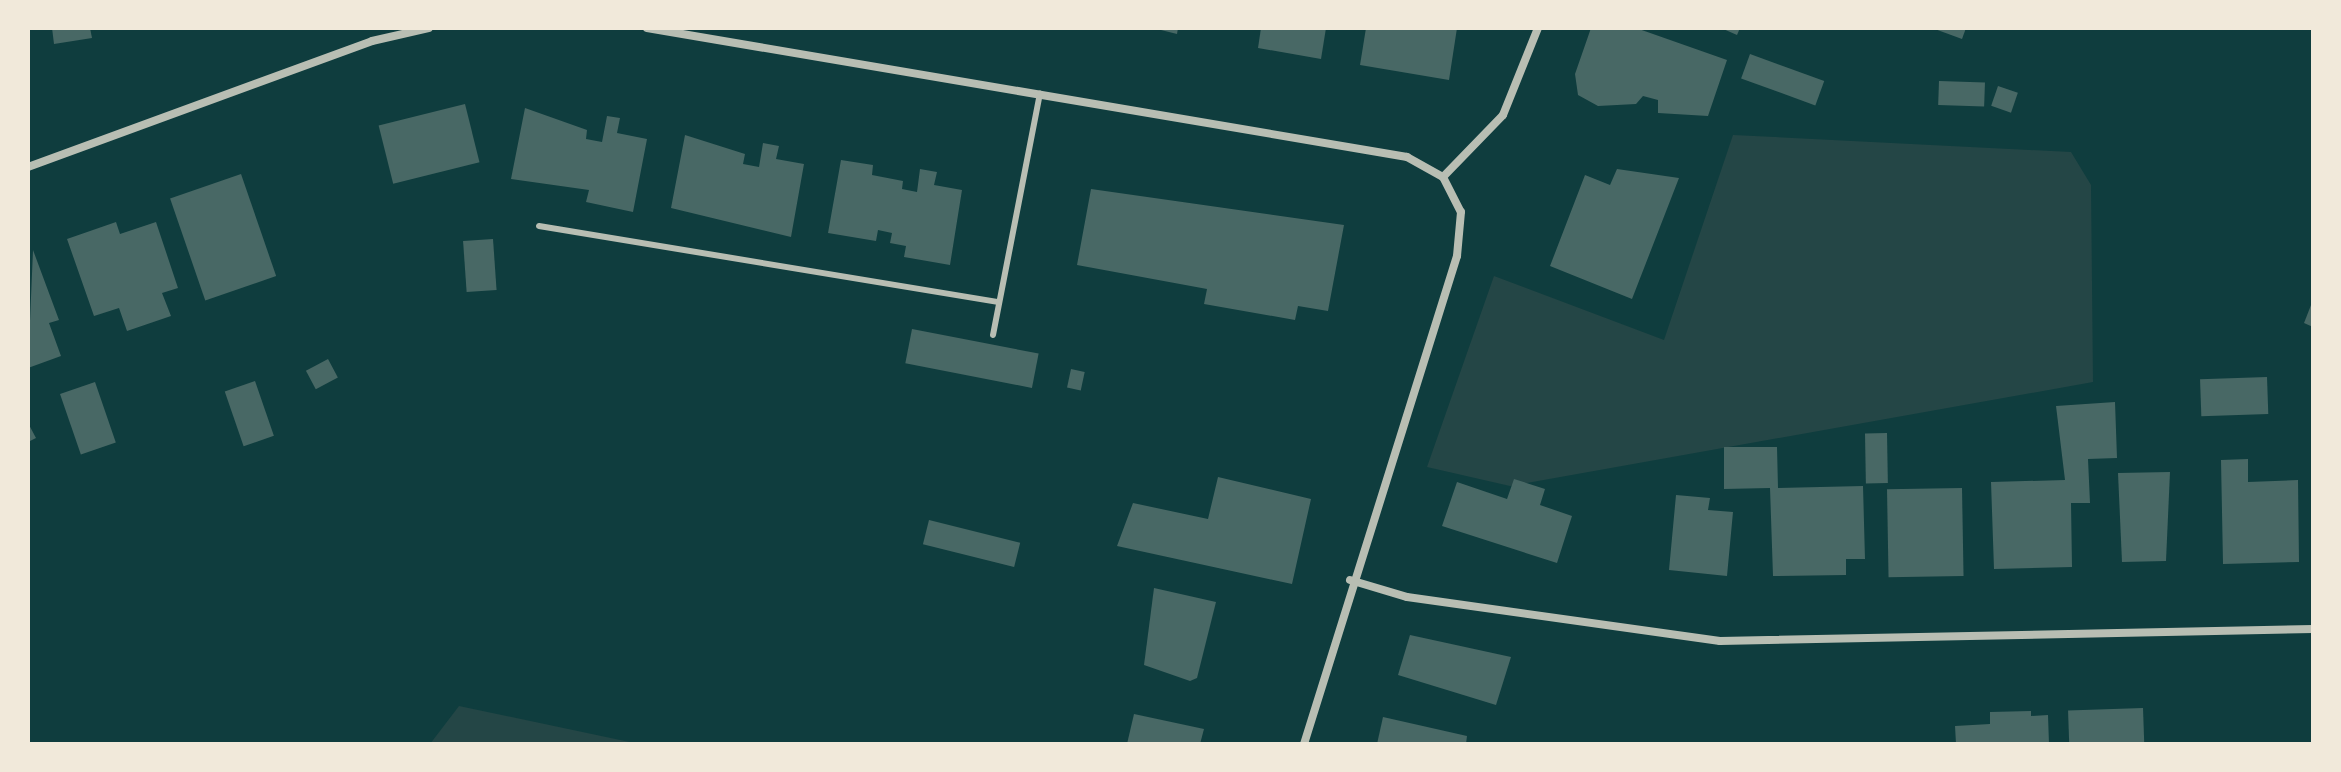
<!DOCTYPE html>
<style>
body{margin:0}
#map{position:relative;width:2341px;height:772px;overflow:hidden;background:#0f3d3e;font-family:"PT Sans Narrow",sans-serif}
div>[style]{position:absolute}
.green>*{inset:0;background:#244646}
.building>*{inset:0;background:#486865;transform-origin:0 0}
.service>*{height:6px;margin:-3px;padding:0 3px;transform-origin:3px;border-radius:3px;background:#b8beb3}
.minor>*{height:8px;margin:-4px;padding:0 4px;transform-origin:4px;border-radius:4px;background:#b8beb3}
span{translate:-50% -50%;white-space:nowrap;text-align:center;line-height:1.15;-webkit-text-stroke:6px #f1e9da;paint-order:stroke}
.frame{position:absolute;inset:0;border:30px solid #f1e9da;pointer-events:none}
</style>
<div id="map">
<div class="green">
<div style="clip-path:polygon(1733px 135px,2071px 152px,2091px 185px,2093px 382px,1510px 486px,1427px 467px,1494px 276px,1664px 340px)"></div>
<div style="clip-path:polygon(459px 706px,639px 744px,430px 744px)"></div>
</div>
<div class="building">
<div style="clip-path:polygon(52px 28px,90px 28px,92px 38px,54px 44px)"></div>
<div style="clip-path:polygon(1153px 28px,1178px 28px,1177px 34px)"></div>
<div style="clip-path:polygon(1261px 28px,1326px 28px,1321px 59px,1258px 48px)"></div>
<div style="clip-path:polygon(1366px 28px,1457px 28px,1449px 80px,1360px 65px)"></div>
<div style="clip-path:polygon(1591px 28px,1636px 28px,1727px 60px,1708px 116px,1658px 113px,1658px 100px,1643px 96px,1636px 104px,1598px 106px,1578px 95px,1575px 74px)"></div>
<div style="clip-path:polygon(1721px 28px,1740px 28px,1737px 35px)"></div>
<div style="clip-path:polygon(1932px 28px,1966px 28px,1962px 39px)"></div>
<div style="left:1750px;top:54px;width:79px;height:26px;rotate:20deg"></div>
<div style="left:1939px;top:81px;width:46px;height:24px;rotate:2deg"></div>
<div style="left:1998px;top:86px;width:21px;height:21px;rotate:19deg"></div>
<div style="left:465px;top:104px;width:60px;height:89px;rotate:76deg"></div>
<div style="clip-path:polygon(525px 108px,587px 130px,586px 139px,602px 142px,607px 116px,620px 118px,617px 133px,647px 139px,633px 212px,586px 202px,589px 190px,511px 179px)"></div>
<div style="clip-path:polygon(685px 135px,745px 154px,743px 164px,759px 167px,763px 143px,779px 146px,776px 159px,804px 164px,791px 237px,671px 208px)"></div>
<div style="clip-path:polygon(841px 160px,873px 165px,872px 175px,903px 181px,902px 189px,917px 192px,920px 169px,937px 172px,934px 185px,962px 190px,950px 265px,904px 257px,906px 246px,890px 243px,892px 233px,878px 230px,876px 241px,828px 233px)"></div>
<div style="clip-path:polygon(1617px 169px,1679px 178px,1632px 299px,1550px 266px,1585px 175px,1610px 185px)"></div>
<div style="left:241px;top:174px;width:108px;height:75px;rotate:71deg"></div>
<div style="clip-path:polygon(1091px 189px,1344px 225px,1328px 311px,1298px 306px,1295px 320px,1204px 304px,1207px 289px,1077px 265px)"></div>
<div style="clip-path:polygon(116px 222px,120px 234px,156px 222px,178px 288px,162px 293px,171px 316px,127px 331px,119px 308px,94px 316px,67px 239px)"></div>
<div style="left:493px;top:239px;width:51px;height:30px;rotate:86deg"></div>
<div style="clip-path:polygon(33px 250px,59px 320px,49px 323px,61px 356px,28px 368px)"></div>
<div style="clip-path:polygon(2313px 300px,2313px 327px,2304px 323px)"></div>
<div style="left:912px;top:329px;width:129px;height:35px;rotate:11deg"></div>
<div style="left:328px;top:359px;width:21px;height:25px;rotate:62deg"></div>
<div style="left:1071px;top:369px;width:14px;height:19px;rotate:12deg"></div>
<div style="left:2267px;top:377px;width:37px;height:67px;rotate:88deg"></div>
<div style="left:255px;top:381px;width:58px;height:32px;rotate:71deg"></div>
<div style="left:95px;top:382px;width:64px;height:37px;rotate:71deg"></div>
<div style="clip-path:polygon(2115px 402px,2117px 458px,2088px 459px,2090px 503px,2071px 503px,2072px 567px,1994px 569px,1991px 482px,2065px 480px,2056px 406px)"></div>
<div style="clip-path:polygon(28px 423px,36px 438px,28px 442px)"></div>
<div style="left:1887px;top:433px;width:50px;height:22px;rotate:89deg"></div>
<div style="clip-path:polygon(1724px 447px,1777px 447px,1778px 488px,1863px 486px,1865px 559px,1846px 559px,1846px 575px,1773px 576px,1770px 488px,1724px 489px)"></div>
<div style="clip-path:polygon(2248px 459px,2248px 482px,2298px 480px,2299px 562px,2223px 564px,2221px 460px)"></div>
<div style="clip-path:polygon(2170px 472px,2166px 561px,2122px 562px,2118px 473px)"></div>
<div style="clip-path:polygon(1218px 477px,1311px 499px,1292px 584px,1117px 546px,1133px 503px,1208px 519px)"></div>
<div style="clip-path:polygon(1514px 479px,1545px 489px,1540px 505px,1572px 516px,1557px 563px,1442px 526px,1457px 482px,1507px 499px)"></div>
<div style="left:1962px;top:488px;width:88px;height:75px;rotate:89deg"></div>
<div style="clip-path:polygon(1676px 495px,1710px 498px,1708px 510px,1733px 512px,1727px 576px,1669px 570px)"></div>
<div style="left:929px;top:520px;width:94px;height:25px;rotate:14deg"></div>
<div style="clip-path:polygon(1154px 588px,1216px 602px,1197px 678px,1190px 681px,1144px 665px)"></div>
<div style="clip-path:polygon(1410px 635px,1511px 657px,1496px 705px,1398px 675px)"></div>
<div style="left:2143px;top:708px;width:36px;height:75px;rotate:88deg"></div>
<div style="clip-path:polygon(2031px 711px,2031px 716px,2048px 715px,2049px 744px,1956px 744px,1955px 726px,1990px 724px,1990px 712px)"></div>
<div style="clip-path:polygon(1134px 714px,1204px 729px,1200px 744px,1127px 744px)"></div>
<div style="clip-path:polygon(1383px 717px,1467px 736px,1466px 744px,1377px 744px)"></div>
</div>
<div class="service">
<div style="left:539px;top:226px;width:466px;rotate:9.4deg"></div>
<div style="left:993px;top:335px;width:246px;rotate:-79deg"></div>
</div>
<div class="minor">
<div style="left:647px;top:28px;width:771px;rotate:9.63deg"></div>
<div style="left:1407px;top:157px;width:41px;rotate:29.1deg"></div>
<div style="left:1443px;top:177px;width:39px;rotate:63deg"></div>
<div style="left:1461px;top:212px;width:44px;rotate:95.2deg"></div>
<div style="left:1457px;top:256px;width:511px;rotate:107.41deg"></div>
<div style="left:28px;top:167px;width:366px;rotate:-20.1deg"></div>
<div style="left:372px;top:41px;width:58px;rotate:-12.8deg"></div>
<div style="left:1443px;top:177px;width:86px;rotate:-45.9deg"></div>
<div style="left:1503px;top:115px;width:94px;rotate:-68.1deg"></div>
<div style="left:1350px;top:580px;width:59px;rotate:16.6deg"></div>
<div style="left:1407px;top:597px;width:316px;rotate:8deg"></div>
<div style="left:1720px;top:641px;width:593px;rotate:-1.16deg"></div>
</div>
<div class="frame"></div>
</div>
